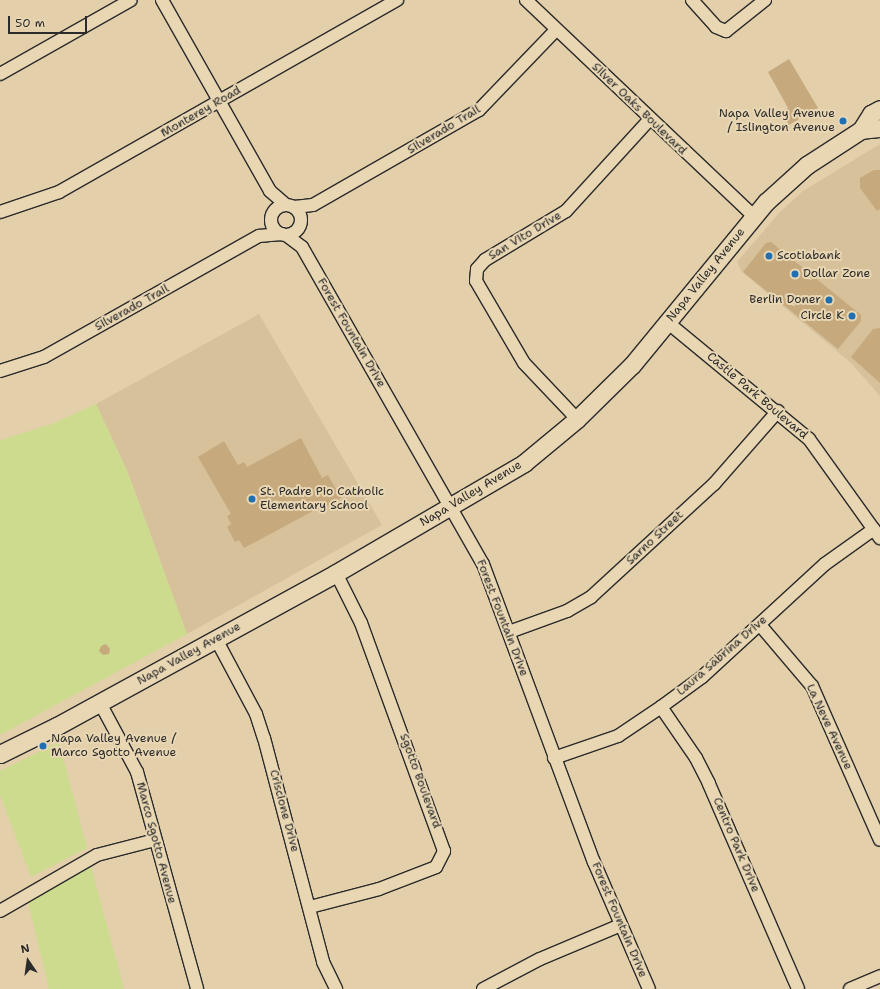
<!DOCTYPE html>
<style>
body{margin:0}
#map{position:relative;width:880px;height:989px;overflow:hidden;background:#e3cfaa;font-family:"Shantell Sans",sans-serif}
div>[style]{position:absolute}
.built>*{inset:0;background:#d6c19b}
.green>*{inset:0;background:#cddb8f}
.building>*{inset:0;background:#c6aa7e}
.roads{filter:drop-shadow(1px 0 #2b2b2b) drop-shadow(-1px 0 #2b2b2b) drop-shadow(0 1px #2b2b2b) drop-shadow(0 -1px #2b2b2b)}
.street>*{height:12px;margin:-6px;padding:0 6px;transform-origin:6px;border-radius:6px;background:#e9d7b4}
.street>.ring{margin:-6px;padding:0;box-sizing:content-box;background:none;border:12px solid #e9d7b4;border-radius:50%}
.secondary>*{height:17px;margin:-8.5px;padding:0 8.5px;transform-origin:8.5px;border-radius:8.5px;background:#e9d7b4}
.dots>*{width:11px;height:11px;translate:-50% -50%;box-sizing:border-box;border:2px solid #e9d7b4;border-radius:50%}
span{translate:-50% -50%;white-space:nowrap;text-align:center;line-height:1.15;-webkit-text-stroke:4px #e9d7b4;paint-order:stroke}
.street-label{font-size:12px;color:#2b2b2b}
.poi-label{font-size:12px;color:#2b2b2b}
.right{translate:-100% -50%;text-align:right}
.left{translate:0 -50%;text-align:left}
.north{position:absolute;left:8px;top:941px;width:40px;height:40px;-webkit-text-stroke:3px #e9d7b4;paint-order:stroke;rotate:347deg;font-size:11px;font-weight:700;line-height:16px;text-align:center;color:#2b2b2b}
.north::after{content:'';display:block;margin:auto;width:14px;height:18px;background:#2b2b2b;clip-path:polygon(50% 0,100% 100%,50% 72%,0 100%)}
.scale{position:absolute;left:8px;top:16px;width:79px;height:18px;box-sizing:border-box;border:2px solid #2b2b2b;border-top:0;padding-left:5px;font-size:12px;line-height:14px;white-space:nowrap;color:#2b2b2b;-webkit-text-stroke:3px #e9d7b4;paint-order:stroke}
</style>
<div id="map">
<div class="built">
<div style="clip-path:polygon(880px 144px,880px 396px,850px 362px,742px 272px,737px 262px,779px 213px,803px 191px)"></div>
<div style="clip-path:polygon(259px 314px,382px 525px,187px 634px,128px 473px,96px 404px)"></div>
</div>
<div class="green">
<div style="clip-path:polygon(96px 404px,128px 473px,187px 634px,0 735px,0 440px,52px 424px)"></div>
<div style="clip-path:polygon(59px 742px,87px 848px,31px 877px,0 795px,0 771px)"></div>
<div style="clip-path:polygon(91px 866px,124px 989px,49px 989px,28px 902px)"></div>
</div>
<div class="building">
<div style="clip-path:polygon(789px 59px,818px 108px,789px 125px,781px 112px,788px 108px,768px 72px)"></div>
<div style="clip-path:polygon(874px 170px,880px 170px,880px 209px,877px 211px,860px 188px,860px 178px)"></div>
<div style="clip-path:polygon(771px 242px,861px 315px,861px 321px,838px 349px,743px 272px,766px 243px)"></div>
<div style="clip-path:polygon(880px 328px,880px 383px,851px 357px,873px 329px)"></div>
<div style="clip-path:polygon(301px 438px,322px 478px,328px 475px,341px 498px,318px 511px,314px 504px,310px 506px,313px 511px,244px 548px,239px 540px,235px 542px,227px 527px,231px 524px,227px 516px,231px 514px,198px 457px,224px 441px,238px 465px,244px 462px,247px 467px)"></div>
<div style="clip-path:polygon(106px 644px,110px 649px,109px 654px,103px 655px,99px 651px,101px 646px)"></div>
</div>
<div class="roads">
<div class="street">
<div style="left:162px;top:0;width:219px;rotate:60.5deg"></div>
<div style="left:270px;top:191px;width:21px;rotate:41deg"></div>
<div style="left:526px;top:0;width:314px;rotate:43.5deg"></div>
<div style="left:692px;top:0;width:36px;rotate:48deg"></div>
<div style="left:716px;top:27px;width:11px;rotate:22deg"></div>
<div style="left:726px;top:31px;width:50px;rotate:-38.5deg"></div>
<div style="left:0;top:74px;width:150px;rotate:-29.5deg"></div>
<div class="ring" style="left:271px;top:205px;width:18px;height:18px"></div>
<div style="left:294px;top:207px;width:19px;rotate:-6deg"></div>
<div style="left:313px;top:205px;width:191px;rotate:-29.8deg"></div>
<div style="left:479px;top:110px;width:111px;rotate:-46.1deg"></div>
<div style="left:0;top:212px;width:62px;rotate:-18.7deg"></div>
<div style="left:59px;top:192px;width:389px;rotate:-29.6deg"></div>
<div style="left:286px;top:235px;width:20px;rotate:37deg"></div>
<div style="left:302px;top:247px;width:365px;rotate:60.3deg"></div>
<div style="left:483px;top:564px;width:318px;rotate:69.6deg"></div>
<div style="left:594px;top:862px;width:138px;rotate:66.6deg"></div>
<div style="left:667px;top:322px;width:184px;rotate:39.5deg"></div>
<div style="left:809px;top:439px;width:122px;rotate:54.4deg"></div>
<div style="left:0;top:371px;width:46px;rotate:-17.7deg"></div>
<div style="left:44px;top:357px;width:247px;rotate:-29.4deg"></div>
<div style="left:259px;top:236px;width:23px;rotate:-5deg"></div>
<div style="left:577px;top:419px;width:77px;rotate:-133.4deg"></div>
<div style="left:524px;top:363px;width:95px;rotate:-120.3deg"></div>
<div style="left:476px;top:281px;width:12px;rotate:-85deg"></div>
<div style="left:477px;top:269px;width:12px;rotate:-48deg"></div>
<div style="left:485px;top:260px;width:95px;rotate:-31.2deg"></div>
<div style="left:566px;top:211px;width:123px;rotate:-47.6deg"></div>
<div style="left:760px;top:625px;width:80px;rotate:49.6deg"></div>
<div style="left:812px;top:686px;width:168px;rotate:66.2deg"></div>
<div style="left:509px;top:632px;width:62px;rotate:-19.9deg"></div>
<div style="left:567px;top:611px;width:28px;rotate:-30deg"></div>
<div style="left:591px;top:597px;width:167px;rotate:-42.6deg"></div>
<div style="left:714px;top:484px;width:97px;rotate:-48.8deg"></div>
<div style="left:216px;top:639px;width:85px;rotate:61.9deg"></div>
<div style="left:256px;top:714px;width:25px;rotate:72deg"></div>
<div style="left:264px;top:738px;width:232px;rotate:75.2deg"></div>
<div style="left:323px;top:962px;width:30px;rotate:64deg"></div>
<div style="left:100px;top:703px;width:78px;rotate:61.8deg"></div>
<div style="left:137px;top:772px;width:225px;rotate:74.5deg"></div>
<div style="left:661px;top:707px;width:62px;rotate:55.5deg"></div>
<div style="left:696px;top:758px;width:29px;rotate:63deg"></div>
<div style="left:709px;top:784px;width:223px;rotate:66.5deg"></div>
<div style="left:554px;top:758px;width:68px;rotate:-19deg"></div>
<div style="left:618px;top:736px;width:52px;rotate:-34deg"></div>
<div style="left:661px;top:707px;width:51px;rotate:-36.2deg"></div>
<div style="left:702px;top:677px;width:167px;rotate:-42.6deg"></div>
<div style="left:825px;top:564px;width:60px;rotate:-35.5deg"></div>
<div style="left:310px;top:907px;width:71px;rotate:-14.6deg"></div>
<div style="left:379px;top:889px;width:61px;rotate:-21.1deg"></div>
<div style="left:436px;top:867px;width:18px;rotate:-63deg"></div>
<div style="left:444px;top:851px;width:243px;rotate:-110deg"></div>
<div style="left:361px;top:623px;width:56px;rotate:-116.6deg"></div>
<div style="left:0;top:911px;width:112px;rotate:-30deg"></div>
<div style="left:97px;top:855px;width:60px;rotate:-14.5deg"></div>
<div style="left:483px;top:989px;width:64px;rotate:-27.8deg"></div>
<div style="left:540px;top:959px;width:88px;rotate:-22.8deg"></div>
<div style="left:850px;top:989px;width:33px;rotate:-23deg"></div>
</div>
<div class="secondary">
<div style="left:861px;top:130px;width:19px;rotate:-6deg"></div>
<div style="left:0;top:754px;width:64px;rotate:-26.2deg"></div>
<div style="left:57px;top:726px;width:318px;rotate:-28.7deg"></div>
<div style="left:336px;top:573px;width:218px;rotate:-30.3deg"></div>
<div style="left:524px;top:463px;width:69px;rotate:-39.7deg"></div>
<div style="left:577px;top:419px;width:77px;rotate:-44.5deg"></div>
<div style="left:632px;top:365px;width:211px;rotate:-50.6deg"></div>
<div style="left:766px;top:202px;width:55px;rotate:-42.1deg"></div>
<div style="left:807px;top:165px;width:64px;rotate:-32.9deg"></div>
<div style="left:861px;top:130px;width:19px;rotate:-58deg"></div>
<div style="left:871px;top:114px;width:10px;rotate:-29deg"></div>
</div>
</div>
<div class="dots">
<div style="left:843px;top:121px;background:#1f6fb2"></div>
<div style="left:769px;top:256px;background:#1f6fb2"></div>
<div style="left:795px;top:274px;background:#1f6fb2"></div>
<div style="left:829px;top:300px;background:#1f6fb2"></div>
<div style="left:852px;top:316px;background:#1f6fb2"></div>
<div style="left:252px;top:499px;background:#1f6fb2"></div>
<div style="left:43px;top:746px;background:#1f6fb2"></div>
</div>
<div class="street-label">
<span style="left:639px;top:109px;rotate:44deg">Silver Oaks Boulevard</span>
<span style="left:201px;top:112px;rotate:-30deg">Monterey Road</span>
<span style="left:444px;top:130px;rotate:-31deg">Silverado Trail</span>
<span style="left:525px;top:236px;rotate:-31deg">San Vito Drive</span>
<span style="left:706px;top:275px;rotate:-51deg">Napa Valley Avenue</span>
<span style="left:132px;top:308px;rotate:-29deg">Silverado Trail</span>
<span style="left:351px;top:333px;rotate:60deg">Forest Fountain Drive</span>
<span style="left:757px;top:396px;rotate:40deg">Castle Park Boulevard</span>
<span style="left:471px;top:494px;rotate:-31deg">Napa Valley Avenue</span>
<span style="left:655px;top:538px;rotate:-43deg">Sarno Street</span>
<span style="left:502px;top:618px;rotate:69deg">Forest Fountain Drive</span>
<span style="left:189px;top:654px;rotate:-29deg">Napa Valley Avenue</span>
<span style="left:722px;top:656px;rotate:-41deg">Laura Sabrina Drive</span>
<span style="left:829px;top:727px;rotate:65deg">La Neve Avenue</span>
<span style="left:420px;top:781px;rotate:70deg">Sgotto Boulevard</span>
<span style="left:284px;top:811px;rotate:75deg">Criscione Drive</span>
<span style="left:156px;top:843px;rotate:75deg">Marco Sgotto Avenue</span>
<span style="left:736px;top:845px;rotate:67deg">Centro Park Drive</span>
<span style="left:619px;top:920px;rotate:67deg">Forest Fountain Drive</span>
</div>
<div class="poi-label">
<span class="right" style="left:835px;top:121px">Napa Valley Avenue<br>/ Islington Avenue</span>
<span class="left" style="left:777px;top:256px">Scotiabank</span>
<span class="left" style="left:803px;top:274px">Dollar Zone</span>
<span class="right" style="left:821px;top:300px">Berlin Doner</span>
<span class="right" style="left:844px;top:316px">Circle K</span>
<span class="left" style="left:260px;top:499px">St. Padre Pio Catholic<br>Elementary School</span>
<span class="left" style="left:51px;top:746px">Napa Valley Avenue /<br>Marco Sgotto Avenue</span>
</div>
<div class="north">N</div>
<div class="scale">50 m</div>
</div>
